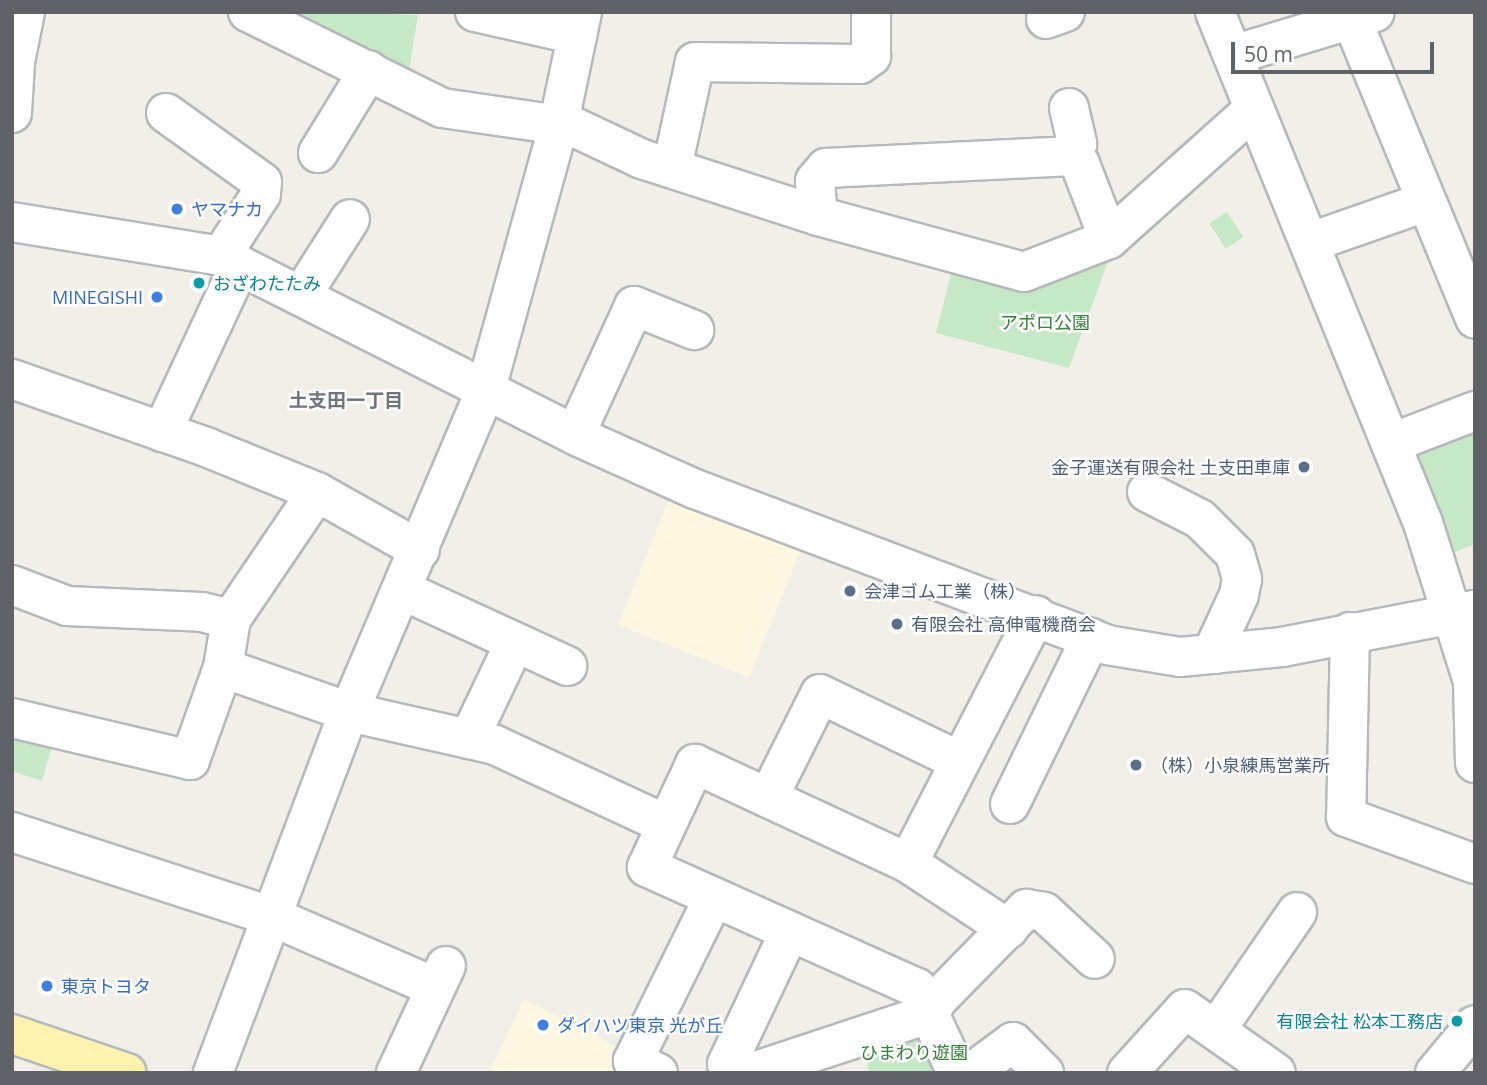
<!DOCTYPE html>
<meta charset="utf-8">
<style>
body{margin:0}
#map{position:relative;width:1487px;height:1085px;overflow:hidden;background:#f1efe8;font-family:"Open Sans","Noto Sans JP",sans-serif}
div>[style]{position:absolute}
.commercial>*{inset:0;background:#fef7e0;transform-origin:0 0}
.green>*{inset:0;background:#c5e8c5;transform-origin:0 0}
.roads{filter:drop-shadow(2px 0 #b5b8bc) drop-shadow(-2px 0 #b5b8bc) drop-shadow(0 2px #b5b8bc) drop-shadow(0 -2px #b5b8bc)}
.minor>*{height:38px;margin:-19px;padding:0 19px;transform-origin:19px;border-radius:19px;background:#fff}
.major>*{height:38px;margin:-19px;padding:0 19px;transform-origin:19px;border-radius:19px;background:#fff2af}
.dots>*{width:19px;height:19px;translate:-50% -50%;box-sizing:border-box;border:4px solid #fff;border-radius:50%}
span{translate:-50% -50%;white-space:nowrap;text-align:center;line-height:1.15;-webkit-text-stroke:5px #fff;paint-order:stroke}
.shop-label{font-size:18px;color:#366cbe}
.left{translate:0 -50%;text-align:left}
.right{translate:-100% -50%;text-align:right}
.culture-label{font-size:18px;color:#0d838f}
.park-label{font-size:18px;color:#348238}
.service-label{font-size:18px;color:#4e5e75}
.neighbourhood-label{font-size:19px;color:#70757a;font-weight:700}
.frame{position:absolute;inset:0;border:14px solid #5f6368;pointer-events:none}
.scale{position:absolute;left:1231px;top:42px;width:203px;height:32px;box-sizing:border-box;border:4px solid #5f6368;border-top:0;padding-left:9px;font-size:21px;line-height:24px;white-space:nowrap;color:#5f6368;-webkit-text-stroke:5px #fff;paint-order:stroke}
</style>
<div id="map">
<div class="commercial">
<div style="left:672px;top:492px;width:141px;height:143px;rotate:22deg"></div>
<div style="clip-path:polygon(524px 999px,626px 1052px,616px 1073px,489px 1073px)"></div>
</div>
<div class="green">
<div style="clip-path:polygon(279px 12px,418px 15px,408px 77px)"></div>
<div style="left:1227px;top:212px;width:30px;height:21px;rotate:57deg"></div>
<div style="clip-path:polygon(1109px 259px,1069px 368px,936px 333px,952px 270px,1020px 291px)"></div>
<div style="clip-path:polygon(1475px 422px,1475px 544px,1448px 555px,1410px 457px)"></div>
<div style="clip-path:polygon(12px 728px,54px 739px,42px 781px,12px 771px)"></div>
<div style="clip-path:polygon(920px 1028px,948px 1073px,870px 1073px,863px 1050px)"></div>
</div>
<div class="roads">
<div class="minor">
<div style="left:248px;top:12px;width:216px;rotate:26.3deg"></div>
<div style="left:442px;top:108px;width:133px;rotate:8.2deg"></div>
<div style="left:574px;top:127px;width:75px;rotate:25.2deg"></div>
<div style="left:642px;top:159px;width:185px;rotate:17.9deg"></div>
<div style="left:818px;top:216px;width:213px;rotate:15.2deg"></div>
<div style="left:1024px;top:272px;width:91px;rotate:-21.2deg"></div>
<div style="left:1109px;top:239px;width:195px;rotate:-41.9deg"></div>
<div style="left:475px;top:12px;width:105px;rotate:12.7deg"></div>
<div style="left:1215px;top:12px;width:552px;rotate:67.85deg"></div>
<div style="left:1423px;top:523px;width:167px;rotate:72.5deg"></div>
<div style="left:1473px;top:682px;width:81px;rotate:88.6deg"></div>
<div style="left:1046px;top:19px;width:20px;rotate:-20deg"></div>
<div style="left:1352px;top:20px;width:323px;rotate:67.6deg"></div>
<div style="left:1233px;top:55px;width:148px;rotate:-16.8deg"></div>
<div style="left:1069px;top:108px;width:37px;rotate:77deg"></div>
<div style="left:1077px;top:144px;width:13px;rotate:108deg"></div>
<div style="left:12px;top:113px;width:51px;rotate:-86.6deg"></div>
<div style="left:15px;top:62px;width:51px;rotate:-78.7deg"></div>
<div style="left:166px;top:113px;width:118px;rotate:35.7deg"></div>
<div style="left:262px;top:182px;width:12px;rotate:95deg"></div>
<div style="left:261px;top:194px;width:74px;rotate:122.8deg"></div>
<div style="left:318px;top:153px;width:97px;rotate:-58.4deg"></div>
<div style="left:672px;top:168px;width:108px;rotate:-77.8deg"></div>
<div style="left:695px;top:62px;width:165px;rotate:0.7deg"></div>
<div style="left:860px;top:64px;width:14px;rotate:-36deg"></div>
<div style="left:871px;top:56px;width:44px;rotate:-90deg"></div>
<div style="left:818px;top:216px;width:35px;rotate:-95deg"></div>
<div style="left:815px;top:181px;width:17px;rotate:-50deg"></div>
<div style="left:826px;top:168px;width:247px;rotate:-2.8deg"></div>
<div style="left:1073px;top:156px;width:11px;rotate:49deg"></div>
<div style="left:1080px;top:164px;width:80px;rotate:68.9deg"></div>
<div style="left:12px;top:222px;width:212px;rotate:9.2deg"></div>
<div style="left:221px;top:256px;width:403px;rotate:26.8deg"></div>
<div style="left:581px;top:438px;width:125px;rotate:24.1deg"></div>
<div style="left:695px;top:489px;width:441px;rotate:20.7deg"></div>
<div style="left:1107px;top:645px;width:74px;rotate:9.3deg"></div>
<div style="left:1180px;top:657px;width:102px;rotate:-5.6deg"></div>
<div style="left:1282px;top:647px;width:197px;rotate:-10.9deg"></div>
<div style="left:1311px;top:242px;width:121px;rotate:-19.3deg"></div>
<div style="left:301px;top:296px;width:91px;rotate:-57.5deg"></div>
<div style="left:12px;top:379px;width:206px;rotate:19.3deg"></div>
<div style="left:206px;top:447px;width:120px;rotate:22.1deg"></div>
<div style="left:317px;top:492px;width:118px;rotate:29.4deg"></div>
<div style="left:162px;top:432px;width:184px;rotate:-65deg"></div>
<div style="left:575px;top:435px;width:142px;rotate:-65.4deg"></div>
<div style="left:634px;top:306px;width:65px;rotate:21.8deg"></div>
<div style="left:1392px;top:443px;width:89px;rotate:-21.1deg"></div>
<div style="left:1147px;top:492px;width:59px;rotate:27deg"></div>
<div style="left:1200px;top:519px;width:49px;rotate:45deg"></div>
<div style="left:1235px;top:554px;width:26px;rotate:74deg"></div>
<div style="left:1242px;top:579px;width:16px;rotate:101deg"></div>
<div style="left:1239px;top:595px;width:57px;rotate:114.8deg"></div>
<div style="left:1215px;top:647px;width:7px;rotate:82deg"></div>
<div style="left:12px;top:585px;width:59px;rotate:20.9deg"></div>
<div style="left:67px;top:606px;width:135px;rotate:2.5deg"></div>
<div style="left:202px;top:612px;width:30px;rotate:14deg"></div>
<div style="left:231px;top:619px;width:50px;rotate:99.3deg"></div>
<div style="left:223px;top:668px;width:133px;rotate:19.2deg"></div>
<div style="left:349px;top:712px;width:150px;rotate:12.7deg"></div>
<div style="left:495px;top:745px;width:187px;rotate:24.9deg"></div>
<div style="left:402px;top:590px;width:182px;rotate:24.7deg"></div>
<div style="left:231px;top:619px;width:153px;rotate:-55.9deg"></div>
<div style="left:1350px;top:632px;width:185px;rotate:91.2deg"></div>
<div style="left:1346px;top:817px;width:137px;rotate:20deg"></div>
<div style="left:12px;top:718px;width:183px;rotate:13.3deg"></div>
<div style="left:190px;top:760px;width:98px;rotate:-70.3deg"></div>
<div style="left:469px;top:739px;width:107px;rotate:-64.6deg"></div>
<div style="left:768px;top:798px;width:116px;rotate:-63.4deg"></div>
<div style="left:820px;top:694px;width:152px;rotate:25.7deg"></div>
<div style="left:1010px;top:804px;width:185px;rotate:-64deg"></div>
<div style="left:12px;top:832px;width:274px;rotate:18deg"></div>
<div style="left:273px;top:917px;width:176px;rotate:23.4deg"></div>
<div style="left:908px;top:863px;width:279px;rotate:-62.7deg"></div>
<div style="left:1216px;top:1030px;width:143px;rotate:-55.5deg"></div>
<div style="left:213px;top:1073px;width:386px;rotate:-69.4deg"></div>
<div style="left:349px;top:712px;width:351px;rotate:-67deg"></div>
<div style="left:486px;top:389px;width:272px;rotate:-74.6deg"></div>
<div style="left:558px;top:127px;width:117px;rotate:-78.2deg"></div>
<div style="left:396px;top:1073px;width:118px;rotate:-65deg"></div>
<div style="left:658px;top:1073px;width:28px;rotate:-154deg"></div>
<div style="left:633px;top:1061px;width:181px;rotate:-63.7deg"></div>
<div style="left:729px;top:1073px;width:9px;rotate:-103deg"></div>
<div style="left:727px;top:1064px;width:147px;rotate:-64.7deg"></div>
<div style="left:750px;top:1073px;width:191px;rotate:-18.3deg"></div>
<div style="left:931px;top:1013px;width:13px;rotate:-67deg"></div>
<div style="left:936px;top:1001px;width:129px;rotate:-45.6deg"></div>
<div style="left:1026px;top:909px;width:18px;rotate:9deg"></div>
<div style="left:1044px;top:912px;width:69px;rotate:42.7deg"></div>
<div style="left:957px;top:1073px;width:94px;rotate:-115.2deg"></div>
<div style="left:917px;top:988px;width:296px;rotate:-155.9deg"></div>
<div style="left:647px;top:867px;width:114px;rotate:-65deg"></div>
<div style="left:695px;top:764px;width:235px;rotate:24.9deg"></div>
<div style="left:908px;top:863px;width:120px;rotate:33.4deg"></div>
<div style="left:971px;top:1073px;width:52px;rotate:-36.4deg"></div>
<div style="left:1013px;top:1042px;width:44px;rotate:45deg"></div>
<div style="left:1127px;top:1073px;width:86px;rotate:-47.8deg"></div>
<div style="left:1185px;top:1009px;width:111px;rotate:35.1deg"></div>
<div style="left:1435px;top:1073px;width:62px;rotate:-50.2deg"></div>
</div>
<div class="major">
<div style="left:12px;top:1034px;width:121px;rotate:18.7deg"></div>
</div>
</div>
<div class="dots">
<div style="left:177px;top:209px;background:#3f7fe0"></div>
<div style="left:199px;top:283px;background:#0f9aa8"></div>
<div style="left:157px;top:297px;background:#3f7fe0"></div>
<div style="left:1304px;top:467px;background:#5c6f8a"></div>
<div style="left:850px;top:591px;background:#5c6f8a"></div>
<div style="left:897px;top:624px;background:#5c6f8a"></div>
<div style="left:1136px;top:765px;background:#5c6f8a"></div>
<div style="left:47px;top:986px;background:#3f7fe0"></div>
<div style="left:1457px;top:1021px;background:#0f9aa8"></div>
<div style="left:543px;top:1025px;background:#3f7fe0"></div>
</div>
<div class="shop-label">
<span class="left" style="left:191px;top:209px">ヤマナカ</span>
<span class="right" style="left:143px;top:297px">MINEGISHI</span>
<span class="left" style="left:61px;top:986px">東京トヨタ</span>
<span class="left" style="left:557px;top:1025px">ダイハツ東京 光が丘</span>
</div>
<div class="culture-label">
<span class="left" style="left:213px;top:283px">おざわたたみ</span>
<span class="right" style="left:1443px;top:1021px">有限会社 松本工務店</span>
</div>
<div class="park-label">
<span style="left:1045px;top:322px">アポロ公園</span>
<span style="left:914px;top:1052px">ひまわり遊園</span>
</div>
<div class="service-label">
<span class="right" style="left:1290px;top:467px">金子運送有限会社 土支田車庫</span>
<span class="left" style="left:864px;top:591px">会津ゴム工業（株）</span>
<span class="left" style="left:911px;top:624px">有限会社 高伸電機商会</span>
<span class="left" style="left:1150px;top:765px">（株）小泉練馬営業所</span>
</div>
<div class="neighbourhood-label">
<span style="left:346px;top:401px">土支田一丁目</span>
</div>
<div class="frame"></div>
<div class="scale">50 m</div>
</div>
